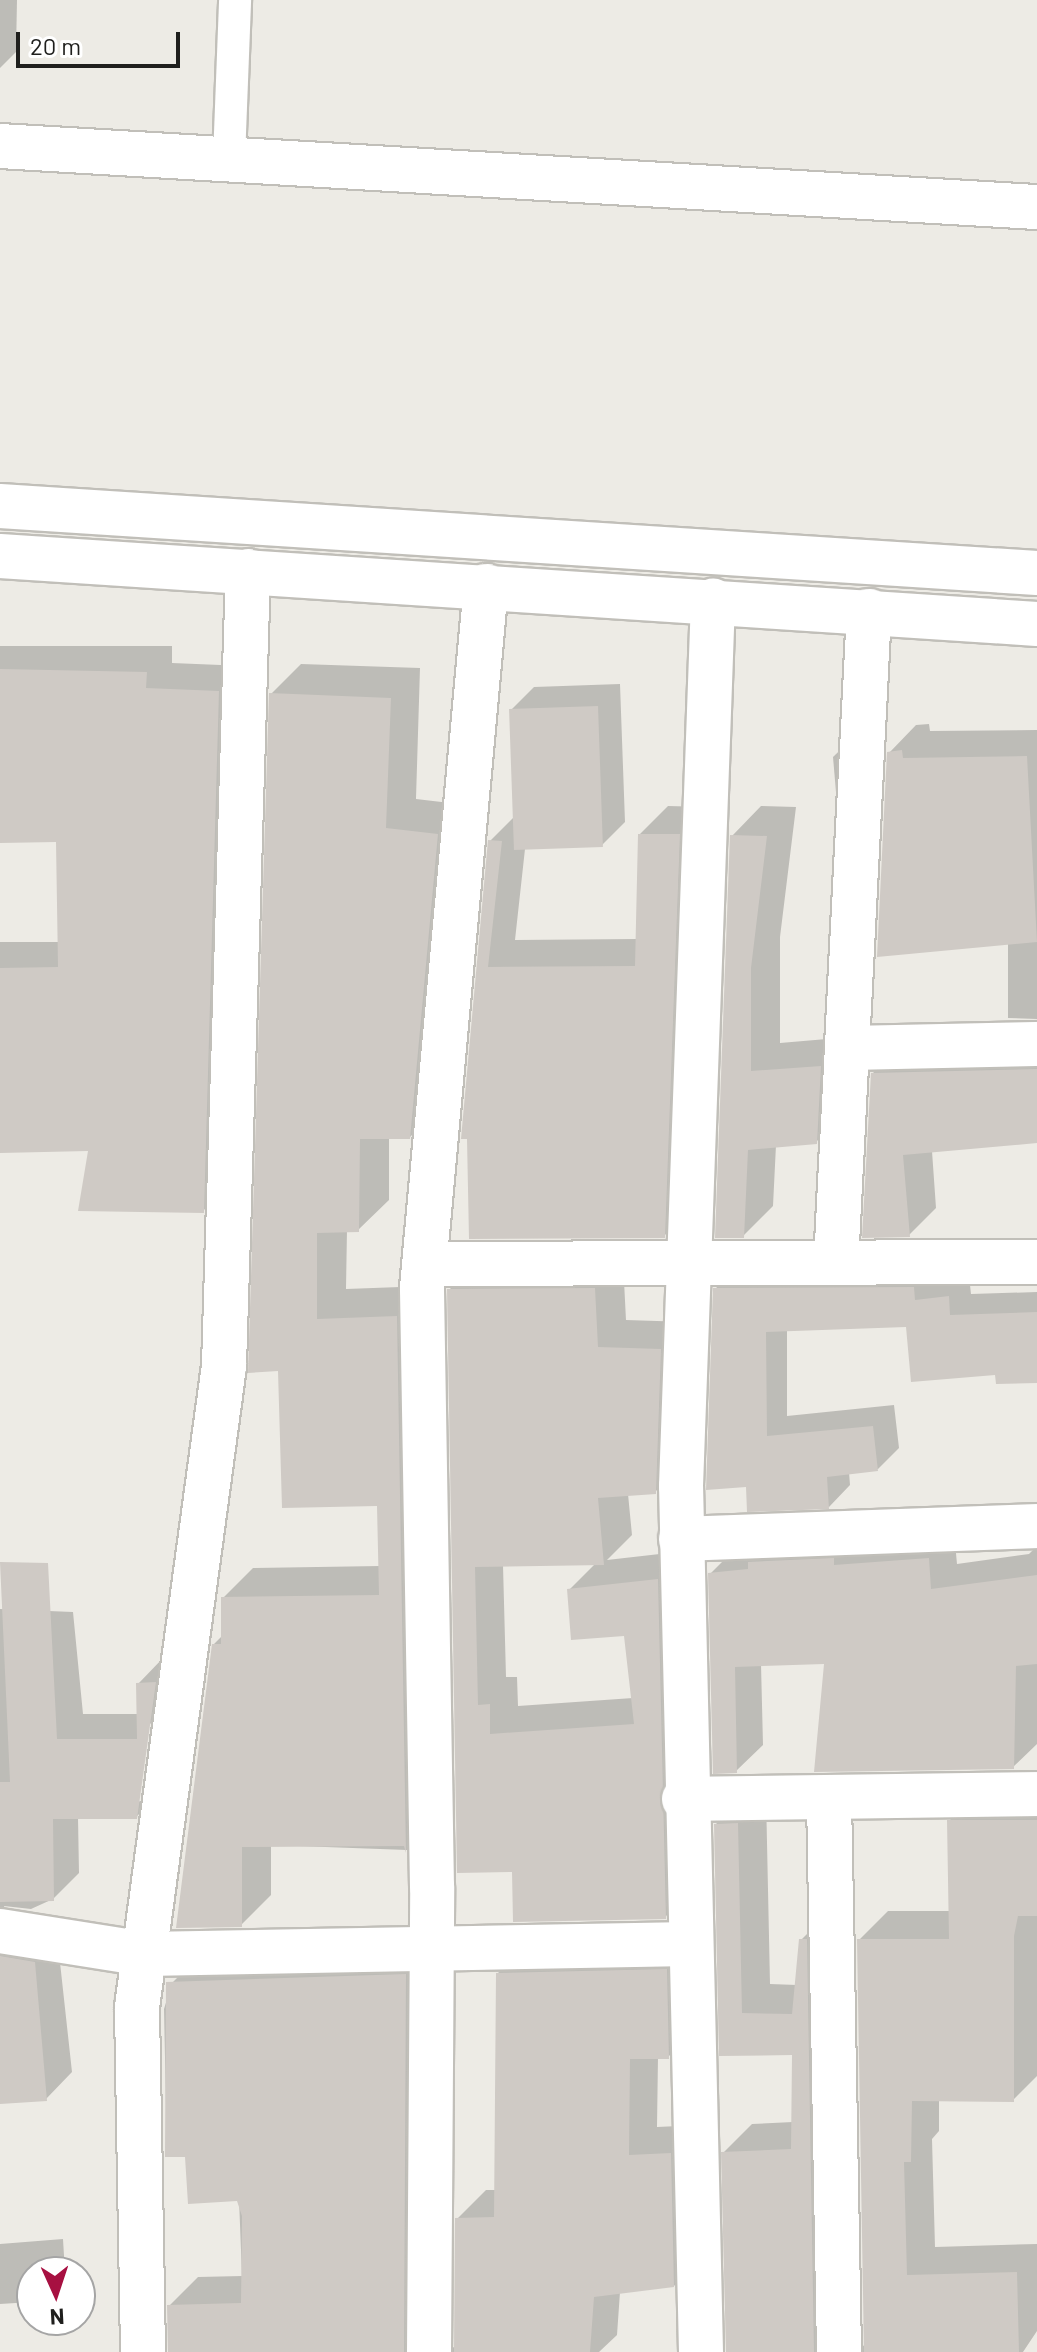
<!DOCTYPE html>
<style>
body{margin:0}
#map{position:relative;width:1037px;height:2352px;overflow:hidden;background:#edebe5;font-family:Barlow,sans-serif}
div>[style]{position:absolute}
.shadow>*{inset:0;background:#0003}
.building>*{inset:0;background:#cfcac5;transform-origin:0 0}
.roads{filter:drop-shadow(2px 0 #c1bfb9) drop-shadow(-2px 0 #c1bfb9) drop-shadow(0 2px #c1bfb9) drop-shadow(0 -2px #c1bfb9)}
.lane>*{height:32px;margin:-16px;padding:0 16px;transform-origin:16px;border-radius:16px;background:#fff}
.street>*{height:44px;margin:-22px;padding:0 22px;transform-origin:22px;border-radius:22px;background:#fff}
.secondary>*{height:44px;margin:-22px;padding:0 22px;transform-origin:22px;border-radius:22px;background:#fff}
span{translate:-50% -50%;white-space:nowrap;text-align:center;line-height:1.15;-webkit-text-stroke:6px #fff;paint-order:stroke}
.north{position:absolute;left:16px;top:2256px;width:80px;height:80px;box-sizing:border-box;background:#fff;border:2px solid #a5a5a5;border-radius:50%;rotate:177deg;font-size:22px;font-weight:700;line-height:32px;text-align:center;color:#1f1f1d}
.north::after{content:'';display:block;margin:auto;width:28px;height:36px;background:#a71041;clip-path:polygon(50% 0,100% 100%,50% 72%,0 100%)}
.scale{position:absolute;left:16px;top:32px;width:164px;height:36px;box-sizing:border-box;border:4px solid #1f1f1d;border-top:0;padding-left:10px;font-size:24px;line-height:28px;white-space:nowrap;color:#1f1f1d;-webkit-text-stroke:6px #fff;paint-order:stroke}
</style>
<div id="map">
<div class="shadow">
<div style="clip-path:polygon(0 0,17px 0,16px 52px,0 68px)"></div>
<div style="clip-path:polygon(0 646px,172px 646px,172px 663px,245px 666px,229px 1184px,203px 1211px,90px 1149px,0 1151px,0 942px,60px 942px,58px 840px,0 841px)"></div>
<div style="clip-path:polygon(301px 664px,420px 668px,416px 799px,467px 805px,440px 1107px,410px 1137px,389px 1137px,389px 1200px,358px 1230px,347px 1230px,346px 1289px,427px 1286px,436px 1821px,407px 1850px,271px 1845px,271px 1895px,241px 1925px,213px 1645px,223px 1635px,223px 1598px,253px 1568px,380px 1566px,379px 1504px,284px 1506px,271px 694px)"></div>
<div style="clip-path:polygon(620px 684px,625px 822px,602px 845px,525px 849px,515px 940px,638px 939px,640px 834px,668px 806px,707px 807px,692px 1208px,664px 1236px,471px 1237px,490px 841px,516px 815px,511px 710px,534px 687px)"></div>
<div style="clip-path:polygon(929px 724px,930px 731px,1037px 730px,1037px 1019px,1008px 1018px,1008px 942px,889px 753px,916px 725px)"></div>
<div style="clip-path:polygon(865px 726px,866px 762px,836px 792px,833px 757px)"></div>
<div style="clip-path:polygon(761px 806px,796px 807px,780px 937px,780px 1043px,850px 1037px,846px 1112px,816px 1142px,776px 1145px,773px 1206px,743px 1236px,732px 836px)"></div>
<div style="clip-path:polygon(1037px 1043px,1037px 1141px,932px 1151px,936px 1208px,909px 1235px,873px 1073px,900px 1046px)"></div>
<div style="clip-path:polygon(evenodd,477px 1261px,623px 1261px,626px 1320px,688px 1322px,684px 1463px,655px 1492px,628px 1494px,632px 1535px,607px 1560px,686px 1551px,694px 1889px,665px 1917px,514px 1870px,459px 1871px,449px 1290px,477px 1261px,595px 1564px,569px 1590px,626px 1634px,633px 1698px,518px 1706px,517px 1677px,506px 1677px,503px 1565px,595px 1564px)"></div>
<div style="clip-path:polygon(737px 1268px,969px 1276px,971px 1294px,1037px 1292px,1037px 1381px,997px 1373px,908px 1325px,787px 1329px,787px 1416px,894px 1405px,899px 1448px,878px 1469px,849px 1472px,850px 1485px,829px 1507px,748px 1485px,715px 1289px)"></div>
<div style="clip-path:polygon(954px 1532px,957px 1564px,1029px 1554px,1037px 1546px,1037px 1744px,1013px 1767px,827px 1662px,761px 1664px,763px 1745px,736px 1771px,710px 1574px,737px 1547px)"></div>
<div style="clip-path:polygon(evenodd,0 1609px,73px 1612px,83px 1714px,138px 1714px,138px 1684px,164px 1657px,163px 1791px,136px 1817px,78px 1817px,79px 1873px,53px 1899px,31px 1909px,4px 1906px,11px 1925px,57px 1935px,72px 2072px,46px 2099px,0 2102px,0 1609px,153px 1721px,142px 1802px,138px 1801px,148px 1726px,153px 1721px)"></div>
<div style="clip-path:polygon(978px 1792px,1037px 1792px,1037px 2076px,1013px 2100px,939px 2099px,939px 2131px,932px 2139px,935px 2247px,1037px 2244px,1037px 2331px,1023px 2352px,728px 2352px,723px 2153px,752px 2124px,793px 2122px,794px 2053px,721px 2054px,716px 1824px,745px 1795px,766px 1795px,770px 1984px,797px 1985px,801px 1940px,830px 1911px,847px 2337px,866px 2347px,859px 1940px,888px 1911px,951px 1911px,949px 1821px)"></div>
<div style="clip-path:polygon(695px 1941px,697px 2028px,668px 2057px,658px 2057px,657px 2127px,700px 2125px,703px 2256px,674px 2286px,620px 2292px,617px 2335px,599px 2352px,170px 2352px,169px 2306px,198px 2277px,242px 2276px,239px 2199px,187px 2154px,167px 2155px,164px 2009px,172px 1983px,201px 1954px,435px 1946px,445px 2345px,456px 2348px,457px 2219px,486px 2190px,496px 2190px,498px 1973px,527px 1944px)"></div>
<div style="clip-path:polygon(63px 2239px,65px 2272px,32px 2272px,32px 2302px,0 2304px,0 2244px)"></div>
</div>
<div class="building">
<div style="clip-path:polygon(0 669px,147px 672px,146px 688px,219px 691px,204px 1213px,78px 1211px,88px 1151px,0 1153px,0 968px,58px 967px,56px 842px,0 843px)"></div>
<div style="clip-path:polygon(269px 693px,391px 698px,386px 828px,438px 834px,410px 1139px,360px 1139px,359px 1232px,317px 1233px,317px 1319px,397px 1316px,406px 1853px,404px 1846px,242px 1847px,242px 1927px,176px 1928px,212px 1644px,221px 1644px,221px 1597px,379px 1595px,377px 1506px,282px 1508px,278px 1371px,248px 1373px)"></div>
<div style="left:598px;top:706px;width:141px;height:89px;rotate:88deg"></div>
<div style="clip-path:polygon(902px 750px,903px 758px,1027px 756px,1037px 942px,877px 957px,887px 752px)"></div>
<div style="clip-path:polygon(638px 834px,680px 834px,665px 1238px,469px 1239px,467px 1139px,461px 1139px,488px 840px,502px 841px,488px 967px,635px 966px)"></div>
<div style="clip-path:polygon(730px 835px,767px 836px,751px 968px,751px 1071px,821px 1066px,817px 1144px,748px 1150px,744px 1238px,715px 1238px)"></div>
<div style="clip-path:polygon(1037px 1069px,1037px 1143px,903px 1155px,910px 1237px,862px 1238px,871px 1073px)"></div>
<div style="clip-path:polygon(914px 1287px,915px 1300px,949px 1296px,950px 1315px,1037px 1312px,1037px 1383px,996px 1384px,995px 1375px,911px 1382px,906px 1327px,766px 1332px,767px 1436px,873px 1426px,878px 1471px,827px 1477px,829px 1509px,747px 1512px,746px 1487px,706px 1490px,713px 1288px)"></div>
<div style="clip-path:polygon(595px 1288px,598px 1347px,661px 1349px,656px 1494px,598px 1498px,604px 1565px,475px 1567px,478px 1705px,490px 1704px,490px 1734px,634px 1724px,624px 1636px,571px 1640px,567px 1589px,658px 1579px,666px 1919px,513px 1922px,512px 1872px,457px 1873px,447px 1289px)"></div>
<div style="clip-path:polygon(834px 1558px,834px 1565px,929px 1558px,931px 1589px,1037px 1575px,1037px 1664px,1016px 1666px,1014px 1769px,814px 1772px,824px 1664px,735px 1667px,737px 1773px,713px 1774px,708px 1573px,748px 1569px,748px 1562px)"></div>
<div style="clip-path:polygon(0 1562px,48px 1563px,57px 1739px,137px 1739px,136px 1683px,156px 1682px,137px 1819px,53px 1819px,54px 1901px,0 1902px,0 1782px,10px 1782px)"></div>
<div style="clip-path:polygon(947px 1820px,1037px 1820px,1037px 1916px,1018px 1916px,1014px 1936px,1014px 2102px,912px 2101px,911px 2162px,904px 2162px,907px 2275px,1017px 2272px,1019px 2352px,864px 2352px,857px 1939px,949px 1939px)"></div>
<div style="clip-path:polygon(738px 1823px,742px 2013px,792px 2014px,799px 1939px,807px 1939px,814px 2352px,726px 2352px,721px 2152px,791px 2149px,792px 2055px,719px 2056px,714px 1824px)"></div>
<div style="clip-path:polygon(0 1956px,35px 1962px,47px 2101px,0 2104px)"></div>
<div style="clip-path:polygon(667px 1969px,669px 2059px,630px 2059px,629px 2155px,671px 2153px,674px 2287px,594px 2297px,590px 2352px,454px 2352px,455px 2218px,494px 2217px,496px 1973px)"></div>
<div style="clip-path:polygon(406px 1974px,404px 2352px,168px 2352px,167px 2305px,241px 2303px,242px 2216px,237px 2201px,188px 2204px,185px 2157px,165px 2157px,166px 1982px)"></div>
</div>
<div class="roads">
<div class="lane">
<div style="left:229px;top:159px;width:159px;rotate:-87.8deg"></div>
</div>
<div class="street">
<div style="left:0;top:146px;width:1039px;rotate:3.37deg"></div>
<div style="left:848px;top:1048px;width:189px;rotate:-1.2deg"></div>
<div style="left:836px;top:1263px;width:653px;rotate:-87.1deg"></div>
<div style="left:425px;top:1264px;width:612px;rotate:-0.19deg"></div>
<div style="left:681px;top:1539px;width:356px;rotate:-2.1deg"></div>
<div style="left:829px;top:1797px;width:555px;rotate:88.97deg"></div>
<div style="left:684px;top:1799px;width:353px;rotate:-0.8deg"></div>
<div style="left:0;top:1931px;width:147px;rotate:9deg"></div>
<div style="left:145px;top:1954px;width:545px;rotate:-1.05deg"></div>
<div style="left:143px;top:2352px;width:345px;rotate:-91deg"></div>
<div style="left:137px;top:2007px;width:647px;rotate:-82.27deg"></div>
<div style="left:224px;top:1366px;width:795px;rotate:-88.27deg"></div>
<div style="left:429px;top:2352px;width:465px;rotate:-89.6deg"></div>
<div style="left:432px;top:1887px;width:599px;rotate:-90.96deg"></div>
<div style="left:422px;top:1288px;width:705px;rotate:-84.79deg"></div>
<div style="left:701px;top:2352px;width:866px;rotate:-91.32deg"></div>
<div style="left:681px;top:1486px;width:886px;rotate:-87.93deg"></div>
</div>
<div class="secondary">
<div style="left:0;top:506px;width:1039px;rotate:3.7deg"></div>
<div style="left:0;top:556px;width:1039px;rotate:3.75deg"></div>
</div>
</div>
<div class="north">N</div>
<div class="scale">20 m</div>
</div>
